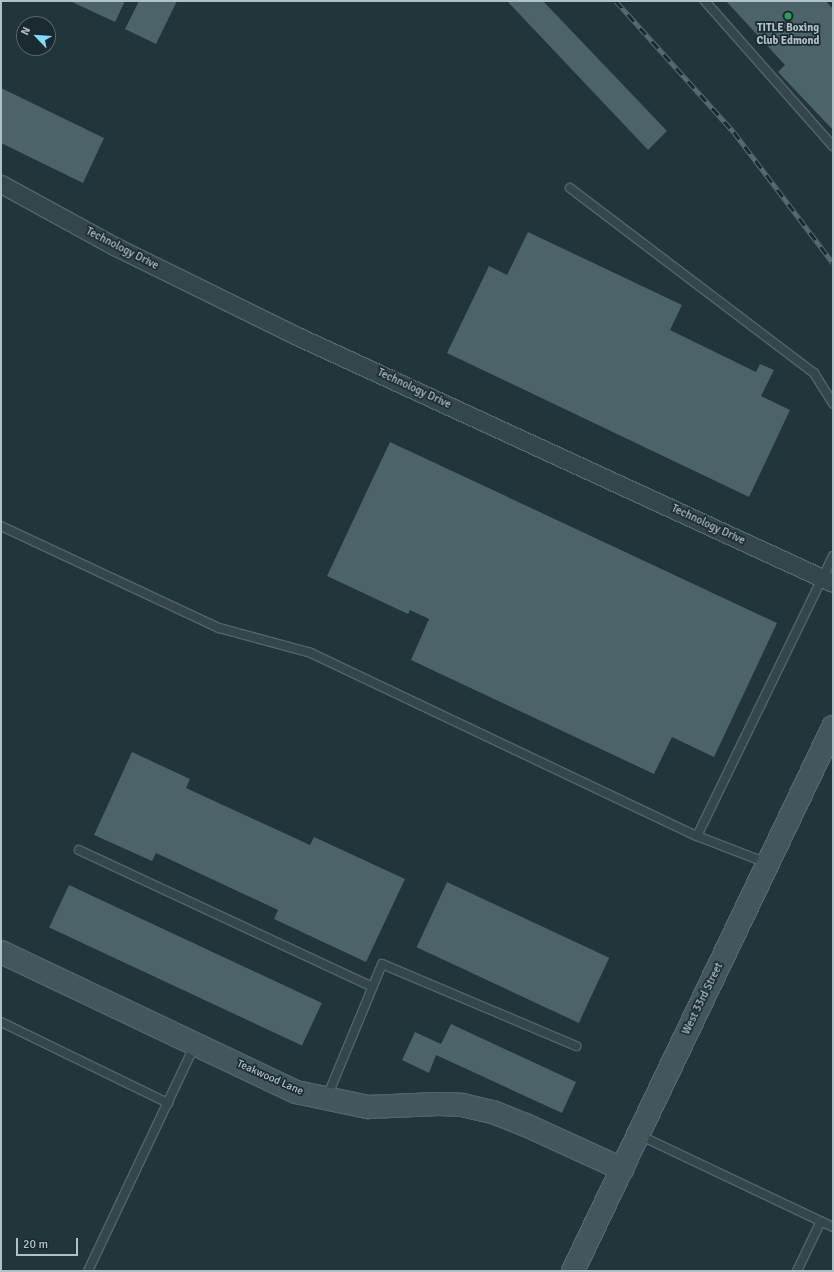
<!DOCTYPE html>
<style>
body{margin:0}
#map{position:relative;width:834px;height:1272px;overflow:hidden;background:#21353b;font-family:Signika,sans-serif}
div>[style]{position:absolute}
.building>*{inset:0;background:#4c6369;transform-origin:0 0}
.roads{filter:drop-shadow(1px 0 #536369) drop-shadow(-1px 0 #536369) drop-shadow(0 1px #536369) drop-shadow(0 -1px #536369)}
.lane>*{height:8px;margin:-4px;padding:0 4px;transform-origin:4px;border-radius:4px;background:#35464b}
.street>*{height:17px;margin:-8.5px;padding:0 8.5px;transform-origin:8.5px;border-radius:8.5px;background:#35464b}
.secondary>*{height:22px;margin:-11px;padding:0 11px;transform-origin:11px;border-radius:11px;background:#43565e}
.rail>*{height:4.5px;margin-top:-2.25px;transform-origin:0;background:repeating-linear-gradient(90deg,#1a2a30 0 9px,#576b72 0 18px);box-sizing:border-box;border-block:1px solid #576b72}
.dots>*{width:11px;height:11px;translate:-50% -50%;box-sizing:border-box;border:2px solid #1a2a30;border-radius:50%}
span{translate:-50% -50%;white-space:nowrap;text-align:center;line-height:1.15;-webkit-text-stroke:3.5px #1a2a30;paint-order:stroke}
.poi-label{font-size:11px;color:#b0c1c7;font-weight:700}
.street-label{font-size:11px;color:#b0c1c7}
.frame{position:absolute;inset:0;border:2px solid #b0c1c7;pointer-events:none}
.north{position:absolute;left:16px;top:16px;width:40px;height:40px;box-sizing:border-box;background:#1a2a30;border:1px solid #56666c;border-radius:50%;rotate:295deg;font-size:11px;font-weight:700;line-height:16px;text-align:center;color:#b0c1c7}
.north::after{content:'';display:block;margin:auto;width:14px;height:18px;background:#82d9fa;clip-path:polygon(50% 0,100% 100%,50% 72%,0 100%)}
.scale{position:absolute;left:16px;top:1238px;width:62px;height:18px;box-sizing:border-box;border:2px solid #b0c1c7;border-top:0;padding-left:5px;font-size:12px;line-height:14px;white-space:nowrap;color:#b0c1c7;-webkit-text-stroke:3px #1a2a30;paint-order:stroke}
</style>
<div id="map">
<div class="building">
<div style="clip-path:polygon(70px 1px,125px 1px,115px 22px)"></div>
<div style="clip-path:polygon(139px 1px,177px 1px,156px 44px,125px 29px)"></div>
<div style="clip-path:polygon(507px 1px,543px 1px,667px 131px,648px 150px)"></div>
<div style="clip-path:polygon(726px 1px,826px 1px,833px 9px,833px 130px,778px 72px,785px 65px)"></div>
<div style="clip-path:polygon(1px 88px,104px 138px,83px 183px,1px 143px)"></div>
<div style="clip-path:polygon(528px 232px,682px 305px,670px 330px,756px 372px,760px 364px,774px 370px,761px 396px,790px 410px,749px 497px,447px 353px,489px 266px,507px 275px)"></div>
<div style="clip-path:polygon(390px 442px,777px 623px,714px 757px,672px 737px,654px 774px,411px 660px,429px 619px,410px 610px,408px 614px,327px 576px)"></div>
<div style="clip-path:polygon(132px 752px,190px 779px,186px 788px,310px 845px,314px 837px,405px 879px,366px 962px,274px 919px,278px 910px,156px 853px,152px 861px,94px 835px)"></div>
<div style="left:447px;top:882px;width:179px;height:72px;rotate:25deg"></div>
<div style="left:69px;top:885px;width:279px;height:47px;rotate:25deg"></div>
<div style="clip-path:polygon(451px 1024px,576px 1082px,562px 1113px,436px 1055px,429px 1073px,402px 1060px,415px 1032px,441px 1044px)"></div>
</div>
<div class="roads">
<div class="lane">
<div style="left:705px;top:1px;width:193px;rotate:48.6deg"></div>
<div style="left:570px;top:188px;width:306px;rotate:37.2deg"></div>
<div style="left:814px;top:373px;width:36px;rotate:58deg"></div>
<div style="left:1px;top:526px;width:241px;rotate:25.1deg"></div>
<div style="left:219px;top:628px;width:95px;rotate:15.2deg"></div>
<div style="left:311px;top:653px;width:427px;rotate:25.4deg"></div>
<div style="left:697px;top:836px;width:75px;rotate:21.1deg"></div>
<div style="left:697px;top:836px;width:311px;rotate:-64.1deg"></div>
<div style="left:79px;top:850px;width:322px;rotate:25deg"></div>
<div style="left:1px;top:1022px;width:186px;rotate:25.9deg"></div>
<div style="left:327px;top:1097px;width:144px;rotate:-67.5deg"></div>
<div style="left:382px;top:964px;width:211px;rotate:22.9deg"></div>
<div style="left:639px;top:1135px;width:215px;rotate:25.4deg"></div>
<div style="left:88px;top:1271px;width:250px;rotate:-64.7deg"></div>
<div style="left:797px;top:1271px;width:55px;rotate:-64.4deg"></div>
</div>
<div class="street">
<div style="left:1px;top:184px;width:131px;rotate:28.7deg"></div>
<div style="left:116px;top:247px;width:202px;rotate:26.2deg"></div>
<div style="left:297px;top:336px;width:590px;rotate:24.74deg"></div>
</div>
<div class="secondary">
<div style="left:1px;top:952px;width:327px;rotate:25.4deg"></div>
<div style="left:296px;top:1092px;width:74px;rotate:11.8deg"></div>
<div style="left:368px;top:1107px;width:70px;rotate:-2.5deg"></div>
<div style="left:438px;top:1104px;width:24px;rotate:2deg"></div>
<div style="left:462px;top:1105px;width:32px;rotate:13deg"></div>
<div style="left:493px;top:1112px;width:35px;rotate:22deg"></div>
<div style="left:526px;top:1125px;width:106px;rotate:24.6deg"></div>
<div style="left:573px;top:1271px;width:603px;rotate:-64.45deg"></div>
</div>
</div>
<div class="rail">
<div style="left:616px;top:1px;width:176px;rotate:48deg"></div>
<div style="left:734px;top:132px;width:164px;rotate:52.9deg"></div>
</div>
<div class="dots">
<div style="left:788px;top:16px;background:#2e9e5b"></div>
</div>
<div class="poi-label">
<span style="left:788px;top:35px">TITLE Boxing<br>Club Edmond</span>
</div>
<div class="street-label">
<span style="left:122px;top:249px;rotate:27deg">Technology Drive</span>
<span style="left:414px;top:389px;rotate:25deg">Technology Drive</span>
<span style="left:708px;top:525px;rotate:25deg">Technology Drive</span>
<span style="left:703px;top:999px;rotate:-64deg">West 33rd Street</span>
<span style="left:270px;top:1078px;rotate:24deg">Teakwood Lane</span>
</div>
<div class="frame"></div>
<div class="north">N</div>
<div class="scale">20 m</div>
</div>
